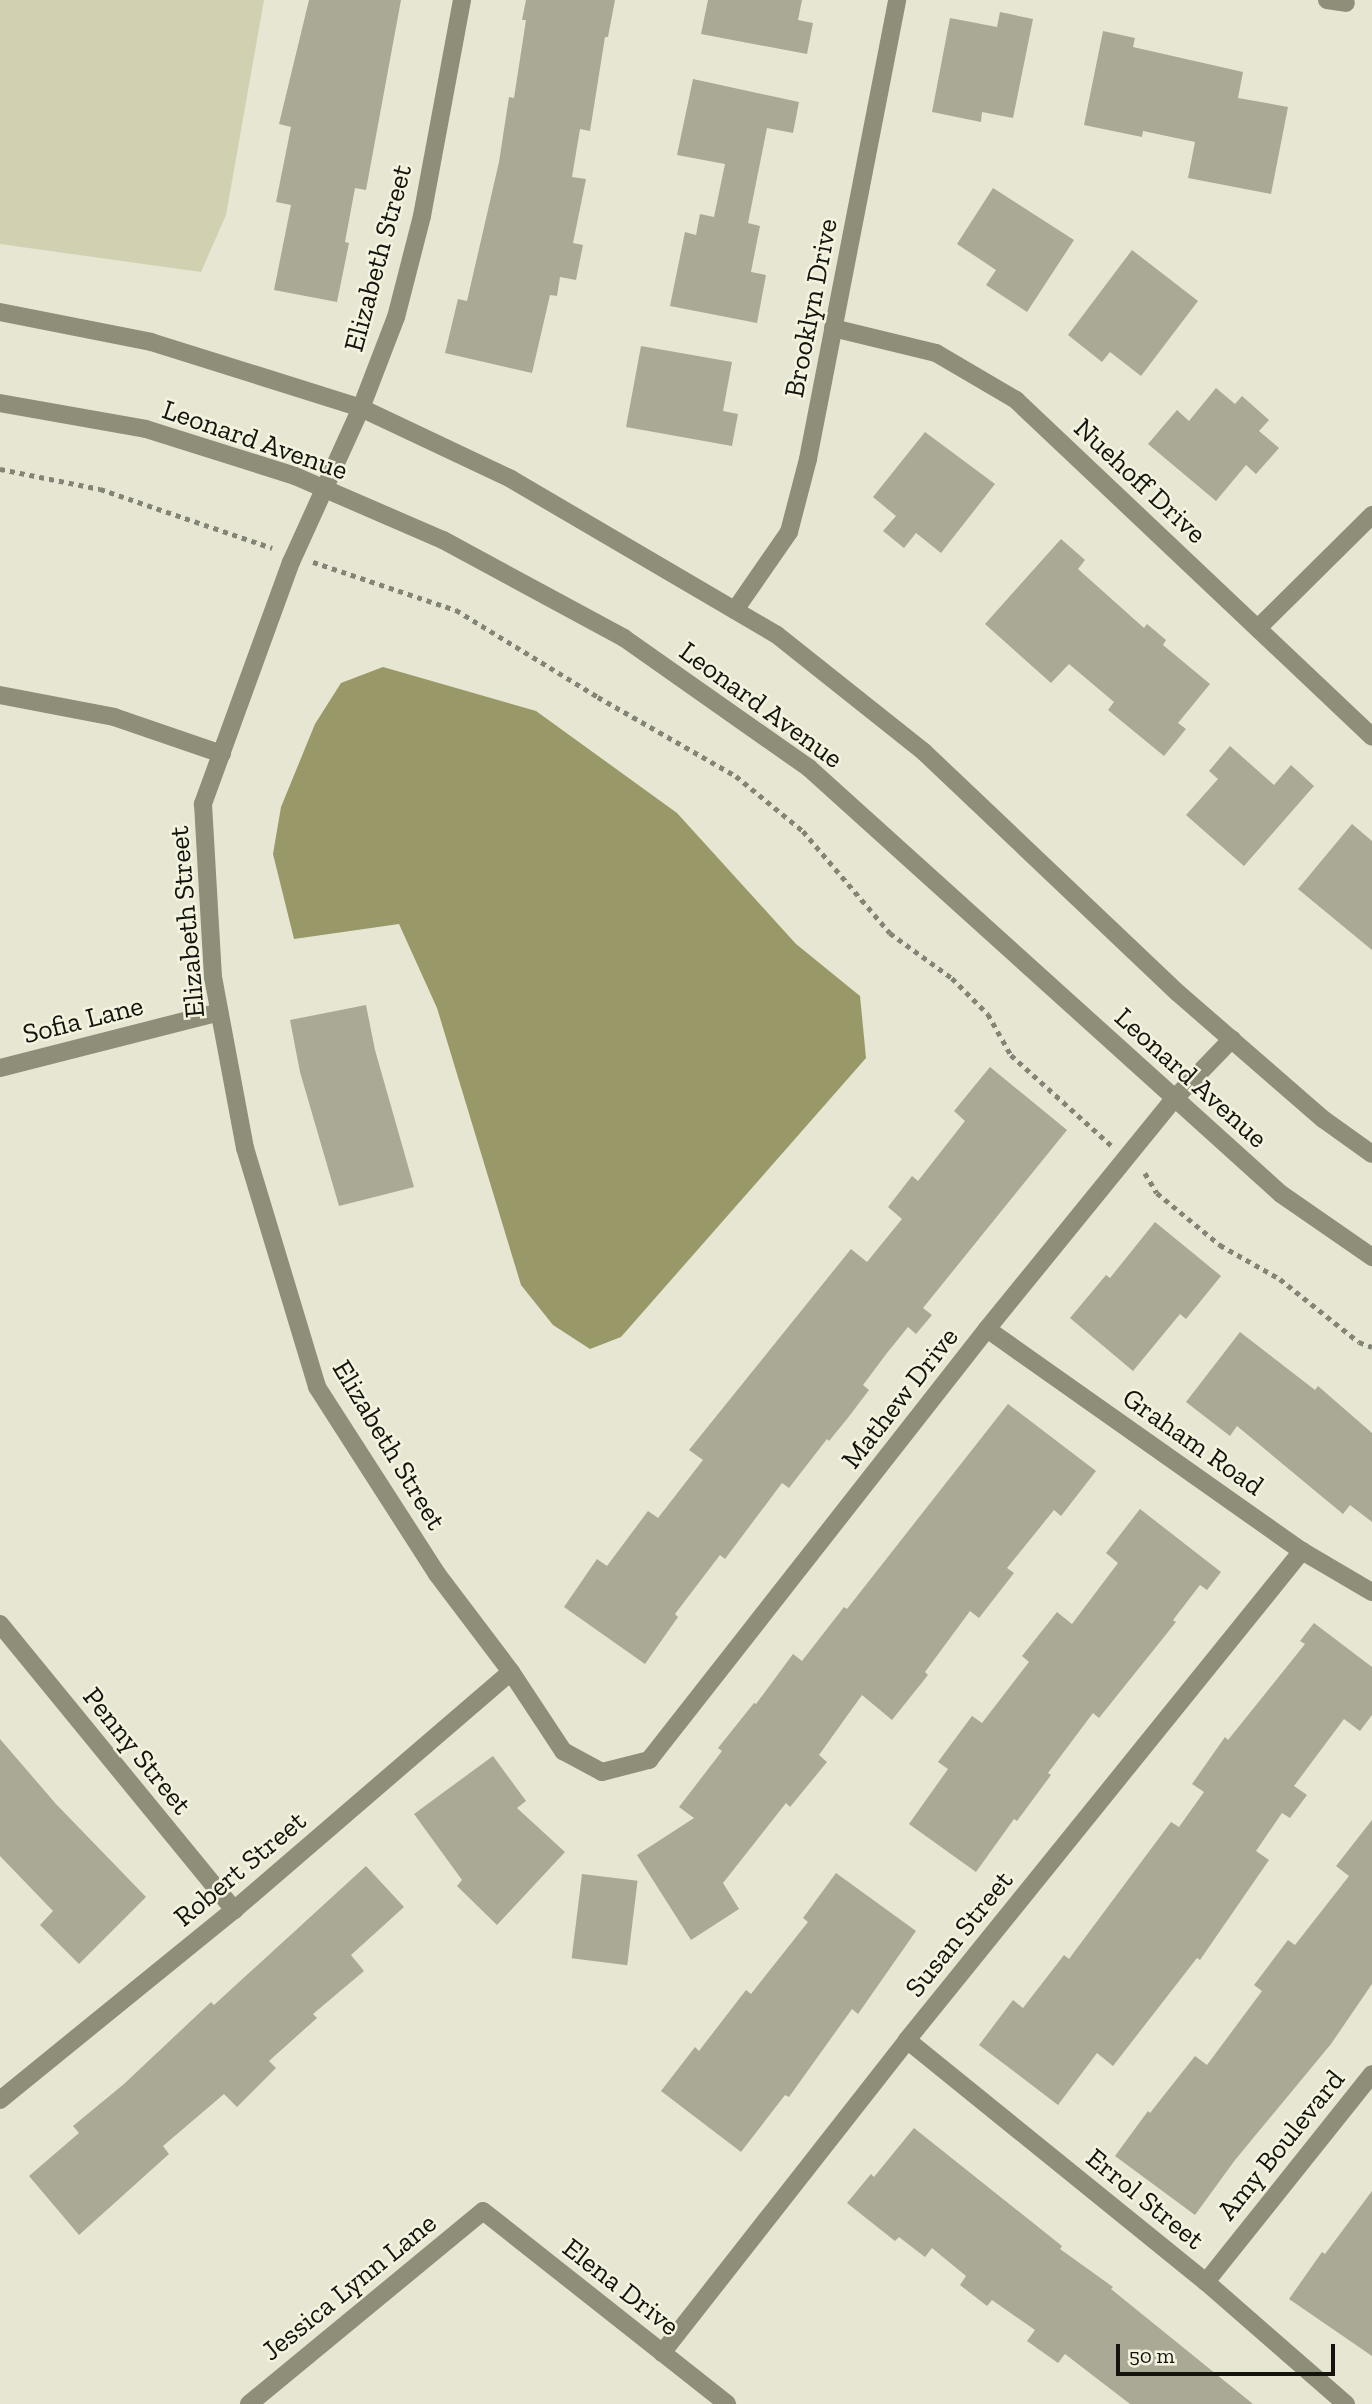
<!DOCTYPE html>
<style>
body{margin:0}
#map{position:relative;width:1372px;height:2404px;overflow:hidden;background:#e6e6d2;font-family:"Zilla Slab",serif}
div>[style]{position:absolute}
.green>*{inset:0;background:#d1d1b1}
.water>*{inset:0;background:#999868}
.building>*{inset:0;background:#a9a996;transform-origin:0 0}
.path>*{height:4.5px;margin-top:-2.25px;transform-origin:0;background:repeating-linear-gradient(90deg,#848476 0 5px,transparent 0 10px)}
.minor>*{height:18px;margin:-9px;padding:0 9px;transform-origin:9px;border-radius:9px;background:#8e8e79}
.tertiary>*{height:18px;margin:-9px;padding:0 9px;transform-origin:9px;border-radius:9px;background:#8e8e79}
span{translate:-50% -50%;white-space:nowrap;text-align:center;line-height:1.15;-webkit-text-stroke:5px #f3f3df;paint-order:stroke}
.street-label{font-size:28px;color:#14130d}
.scale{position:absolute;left:1116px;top:2344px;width:219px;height:32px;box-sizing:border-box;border:4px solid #14130d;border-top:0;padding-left:9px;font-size:21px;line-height:24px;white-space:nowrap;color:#14130d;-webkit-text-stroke:5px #f3f3df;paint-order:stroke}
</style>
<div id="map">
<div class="green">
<div style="clip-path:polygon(0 0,264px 0,226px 215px,201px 272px,0 244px)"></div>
</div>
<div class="water">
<div style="clip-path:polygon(383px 667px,536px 711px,677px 813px,796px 944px,860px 996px,866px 1058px,621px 1337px,590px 1349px,553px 1325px,521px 1285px,437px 1008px,399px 924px,294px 939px,273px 854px,281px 807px,315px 724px,341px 683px)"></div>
</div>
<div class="building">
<div style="clip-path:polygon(309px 0,401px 0,366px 190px,355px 188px,345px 242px,349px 243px,337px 302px,274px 290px,291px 205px,276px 202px,291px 127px,279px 124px)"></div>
<div style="clip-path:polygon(526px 0,615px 0,608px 37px,605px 37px,590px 131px,580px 129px,572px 177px,586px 179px,573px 243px,583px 245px,576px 280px,560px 277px,557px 296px,550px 295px,532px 373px,445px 353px,458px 299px,467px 301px,499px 162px,509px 97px,514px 98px,526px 20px,522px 20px)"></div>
<div style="clip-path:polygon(708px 0,802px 0,798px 20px,813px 23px,807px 54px,701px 34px)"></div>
<div style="clip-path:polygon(1000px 12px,1033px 19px,1013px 118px,982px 112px,981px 122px,932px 112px,950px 18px,997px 27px)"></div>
<div style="clip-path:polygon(1103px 31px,1135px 38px,1133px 47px,1243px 72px,1238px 98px,1288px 107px,1271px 194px,1188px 178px,1195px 142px,1143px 131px,1142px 137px,1084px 125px)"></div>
<div style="clip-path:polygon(693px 79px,799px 102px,793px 133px,767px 128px,748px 223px,760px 226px,751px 272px,766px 275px,757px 323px,670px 306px,685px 232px,696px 235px,700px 214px,714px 217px,725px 164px,677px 155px)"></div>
<div style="clip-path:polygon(993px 188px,1074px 240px,1027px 312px,986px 285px,996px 270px,957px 244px)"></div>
<div style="clip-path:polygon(1132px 250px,1198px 301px,1141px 376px,1110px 352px,1102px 362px,1068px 335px)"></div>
<div style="clip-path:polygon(641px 346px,732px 362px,723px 411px,738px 414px,732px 446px,626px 427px)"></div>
<div style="clip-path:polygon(1216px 388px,1235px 404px,1242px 396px,1269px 420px,1259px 431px,1279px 448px,1256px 474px,1246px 465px,1216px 501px,1148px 444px,1177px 410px,1189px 421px)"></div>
<div style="clip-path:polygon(925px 432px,995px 484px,941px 553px,916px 533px,904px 548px,883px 531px,896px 516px,873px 497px)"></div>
<div style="clip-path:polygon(1061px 539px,1085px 560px,1078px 569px,1144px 628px,1147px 624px,1166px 640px,1163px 645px,1210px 684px,1178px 723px,1186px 729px,1164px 756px,1108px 710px,1114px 702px,1069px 664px,1051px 683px,985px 624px)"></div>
<div style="clip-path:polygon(1230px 746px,1274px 785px,1291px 765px,1314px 786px,1244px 866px,1186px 815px,1218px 779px,1209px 771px)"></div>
<div style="clip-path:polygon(1352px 824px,1372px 841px,1372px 950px,1298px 889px)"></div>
<div style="clip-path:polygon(366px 1005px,375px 1050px,414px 1187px,339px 1206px,300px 1072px,290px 1020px)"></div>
<div style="clip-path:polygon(990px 1067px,1067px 1130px,923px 1308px,932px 1315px,916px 1334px,908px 1327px,887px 1353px,863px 1385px,869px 1390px,847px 1419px,829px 1441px,827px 1439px,789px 1488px,782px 1483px,725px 1559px,720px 1555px,675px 1614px,678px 1617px,645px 1664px,564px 1607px,597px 1559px,607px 1566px,648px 1511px,658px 1518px,703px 1460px,689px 1450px,851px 1249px,867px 1262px,902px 1219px,888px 1207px,912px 1176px,918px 1181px,965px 1121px,954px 1111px)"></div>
<div style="clip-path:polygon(1155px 1222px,1221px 1276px,1186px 1319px,1180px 1314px,1133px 1371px,1070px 1318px,1106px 1275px,1110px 1278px)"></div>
<div style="clip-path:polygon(1240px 1332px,1315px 1390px,1318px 1386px,1372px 1433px,1372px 1522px,1350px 1505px,1343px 1514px,1237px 1426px,1230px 1436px,1186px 1402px)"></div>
<div style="clip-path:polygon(1008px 1404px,1096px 1471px,1061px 1516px,1054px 1510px,1007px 1568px,1014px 1573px,979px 1618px,970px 1611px,925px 1672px,928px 1675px,892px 1720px,862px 1695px,819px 1755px,827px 1762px,790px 1807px,786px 1803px,723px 1883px,739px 1909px,691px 1940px,637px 1855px,694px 1818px,679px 1807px,722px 1751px,718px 1748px,754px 1703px,756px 1704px,793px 1654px,802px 1661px,844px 1607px,847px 1609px)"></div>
<div style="clip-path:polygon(1140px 1509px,1221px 1572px,1207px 1590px,1200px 1585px,1173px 1620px,1176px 1622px,1099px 1718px,1093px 1713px,1048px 1773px,1051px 1775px,1017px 1821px,1014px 1819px,976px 1872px,909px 1824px,948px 1769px,938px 1762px,972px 1716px,982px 1723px,1029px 1662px,1022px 1656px,1057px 1612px,1072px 1624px,1118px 1563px,1106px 1553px)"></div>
<div style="clip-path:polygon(1314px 1623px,1372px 1667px,1372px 1715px,1360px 1731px,1344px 1719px,1294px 1786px,1307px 1795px,1290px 1818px,1282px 1813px,1256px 1851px,1269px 1860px,1200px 1960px,1197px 1958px,1113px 2066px,1097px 2053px,1058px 2105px,979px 2045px,1013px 2000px,1023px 2008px,1064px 1955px,1069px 1959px,1171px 1822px,1179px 1827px,1204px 1792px,1192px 1784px,1225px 1737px,1228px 1740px,1305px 1644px,1300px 1641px)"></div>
<div style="clip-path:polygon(0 1739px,56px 1804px,146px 1897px,79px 1964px,40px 1925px,53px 1911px,0 1856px)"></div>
<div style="clip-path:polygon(493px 1756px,526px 1801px,517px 1808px,565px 1852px,497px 1925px,457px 1886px,462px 1880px,414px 1814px)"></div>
<div style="clip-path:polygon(1372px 1820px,1372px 1984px,1331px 2044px,1235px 2160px,1195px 2215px,1115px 2156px,1148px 2111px,1150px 2113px,1195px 2056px,1207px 2065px,1262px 1991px,1254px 1985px,1288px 1940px,1295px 1945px,1349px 1876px,1336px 1866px)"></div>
<div style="clip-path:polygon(366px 1866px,404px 1907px,351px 1955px,364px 1971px,313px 2014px,317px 2018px,269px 2061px,276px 2068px,237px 2107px,224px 2094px,163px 2146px,169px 2154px,79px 2235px,29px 2176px,79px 2133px,73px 2126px,124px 2084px,211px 2002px,214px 2005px)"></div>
<div style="clip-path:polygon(836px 1873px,916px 1931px,858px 2014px,852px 2009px,789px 2097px,785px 2095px,741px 2152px,661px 2091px,695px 2047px,699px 2051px,746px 1990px,751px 1994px,808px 1922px,803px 1918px)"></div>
<div style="left:582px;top:1874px;width:56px;height:85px;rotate:7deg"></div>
<div style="clip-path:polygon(914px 2128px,1062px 2246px,1060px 2249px,1113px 2287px,1111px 2289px,1253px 2404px,1130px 2404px,1065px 2354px,1058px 2363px,1027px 2341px,1035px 2330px,992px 2300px,987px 2306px,960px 2285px,966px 2276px,932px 2248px,925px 2257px,899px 2237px,895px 2241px,847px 2203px,871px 2174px,874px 2177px)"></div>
<div style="clip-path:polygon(1372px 2191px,1372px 2356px,1289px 2299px,1322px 2252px,1325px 2254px)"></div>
</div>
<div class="path">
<div style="left:0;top:469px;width:102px;rotate:11.3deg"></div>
<div style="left:100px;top:489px;width:182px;rotate:18.9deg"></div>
<div style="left:313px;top:562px;width:151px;rotate:18.6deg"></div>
<div style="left:456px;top:610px;width:167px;rotate:31.5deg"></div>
<div style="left:598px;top:697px;width:159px;rotate:29.8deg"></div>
<div style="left:736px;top:776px;width:87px;rotate:39.4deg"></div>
<div style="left:803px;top:831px;width:134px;rotate:49.5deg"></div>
<div style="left:890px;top:933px;width:77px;rotate:36deg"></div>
<div style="left:952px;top:978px;width:51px;rotate:45deg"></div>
<div style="left:988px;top:1014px;width:47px;rotate:60.7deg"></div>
<div style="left:1011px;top:1055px;width:135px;rotate:42deg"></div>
<div style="left:1145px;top:1173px;width:23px;rotate:59deg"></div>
<div style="left:1157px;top:1193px;width:82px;rotate:39.5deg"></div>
<div style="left:1220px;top:1245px;width:69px;rotate:29.5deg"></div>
<div style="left:1280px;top:1279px;width:101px;rotate:38.6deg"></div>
<div style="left:1359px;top:1342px;width:14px;rotate:21deg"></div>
</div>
<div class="minor">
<div style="left:462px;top:0;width:220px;rotate:100.5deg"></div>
<div style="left:422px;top:216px;width:104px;rotate:104.4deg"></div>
<div style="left:396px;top:317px;width:97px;rotate:111deg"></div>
<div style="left:361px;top:408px;width:169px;rotate:114.4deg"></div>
<div style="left:291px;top:562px;width:258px;rotate:110deg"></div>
<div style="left:203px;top:804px;width:173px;rotate:86.7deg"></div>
<div style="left:213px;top:977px;width:174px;rotate:79.4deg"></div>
<div style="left:245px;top:1148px;width:250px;rotate:73.2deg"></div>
<div style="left:317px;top:1387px;width:222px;rotate:57.3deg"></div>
<div style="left:437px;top:1574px;width:123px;rotate:52.9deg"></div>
<div style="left:511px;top:1672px;width:95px;rotate:56.6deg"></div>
<div style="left:563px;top:1751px;width:44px;rotate:28.3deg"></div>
<div style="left:602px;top:1772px;width:49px;rotate:-14.3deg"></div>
<div style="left:649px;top:1760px;width:548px;rotate:-51.9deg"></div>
<div style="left:987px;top:1329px;width:298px;rotate:-50.9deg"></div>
<div style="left:1175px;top:1098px;width:82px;rotate:-46deg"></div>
<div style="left:1327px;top:0;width:19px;rotate:9deg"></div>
<div style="left:833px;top:328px;width:106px;rotate:13.6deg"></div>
<div style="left:936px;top:353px;width:93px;rotate:30.4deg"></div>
<div style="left:1016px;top:400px;width:490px;rotate:43.4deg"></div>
<div style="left:735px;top:610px;width:95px;rotate:-55.3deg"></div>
<div style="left:789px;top:532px;width:75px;rotate:-75.4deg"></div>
<div style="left:808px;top:459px;width:468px;rotate:-79deg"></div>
<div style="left:1258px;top:628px;width:161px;rotate:-44.7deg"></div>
<div style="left:0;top:695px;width:116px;rotate:10.9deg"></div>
<div style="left:114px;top:717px;width:114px;rotate:18.9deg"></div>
<div style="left:0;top:1068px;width:226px;rotate:-14.3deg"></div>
<div style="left:987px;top:1329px;width:385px;rotate:35.2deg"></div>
<div style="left:1302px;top:1551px;width:81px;rotate:30.4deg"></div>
<div style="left:0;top:1624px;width:370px;rotate:50.7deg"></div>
<div style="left:907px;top:2040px;width:385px;rotate:39deg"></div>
<div style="left:1206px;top:2282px;width:186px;rotate:41.1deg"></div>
<div style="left:0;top:2100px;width:301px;rotate:-39.1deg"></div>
<div style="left:234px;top:1910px;width:365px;rotate:-40.7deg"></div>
<div style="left:1206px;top:2282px;width:266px;rotate:-51.4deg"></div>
<div style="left:662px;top:2353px;width:397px;rotate:-51.9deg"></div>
<div style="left:907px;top:2040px;width:629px;rotate:-51.07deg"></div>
<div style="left:249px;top:2404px;width:303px;rotate:-39.5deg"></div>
<div style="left:483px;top:2211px;width:311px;rotate:38.3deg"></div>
</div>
<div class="tertiary">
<div style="left:0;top:312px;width:154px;rotate:11.2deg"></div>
<div style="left:151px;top:342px;width:220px;rotate:17.4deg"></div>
<div style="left:361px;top:408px;width:166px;rotate:25.3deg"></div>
<div style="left:511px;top:479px;width:308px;rotate:30.4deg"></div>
<div style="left:777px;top:635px;width:188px;rotate:38.5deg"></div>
<div style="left:924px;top:752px;width:350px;rotate:43.5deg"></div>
<div style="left:1178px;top:993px;width:192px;rotate:41deg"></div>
<div style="left:1323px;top:1119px;width:60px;rotate:35.5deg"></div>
<div style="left:0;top:403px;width:148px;rotate:10.1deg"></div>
<div style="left:146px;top:429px;width:156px;rotate:17.5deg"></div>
<div style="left:295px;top:476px;width:161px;rotate:23.4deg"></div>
<div style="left:443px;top:540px;width:206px;rotate:28.4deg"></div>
<div style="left:624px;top:638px;width:226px;rotate:35.1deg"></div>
<div style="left:809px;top:768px;width:636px;rotate:42.07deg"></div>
<div style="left:1281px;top:1194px;width:111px;rotate:34.7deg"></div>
</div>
<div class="street-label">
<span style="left:378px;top:258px;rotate:-75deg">Elizabeth Street</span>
<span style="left:811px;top:308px;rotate:-79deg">Brooklyn Drive</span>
<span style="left:255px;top:440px;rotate:19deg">Leonard Avenue</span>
<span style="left:1140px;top:481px;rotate:43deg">Nuehoff Drive</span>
<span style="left:761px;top:705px;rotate:36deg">Leonard Avenue</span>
<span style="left:187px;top:922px;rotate:-95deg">Elizabeth Street</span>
<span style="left:83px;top:1020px;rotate:-14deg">Sofia Lane</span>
<span style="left:1191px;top:1078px;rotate:42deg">Leonard Avenue</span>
<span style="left:900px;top:1398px;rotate:-52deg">Mathew Drive</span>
<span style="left:1193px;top:1442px;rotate:35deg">Graham Road</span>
<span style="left:389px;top:1445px;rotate:59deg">Elizabeth Street</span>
<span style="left:137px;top:1751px;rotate:51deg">Penny Street</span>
<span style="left:240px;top:1869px;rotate:-40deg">Robert Street</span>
<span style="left:959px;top:1934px;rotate:-51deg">Susan Street</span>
<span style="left:1281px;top:2145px;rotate:-51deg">Amy Boulevard</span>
<span style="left:1145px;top:2199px;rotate:39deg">Errol Street</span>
<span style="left:349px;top:2287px;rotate:-39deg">Jessica Lynn Lane</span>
<span style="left:621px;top:2287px;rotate:38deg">Elena Drive</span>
</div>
<div class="scale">50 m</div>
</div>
